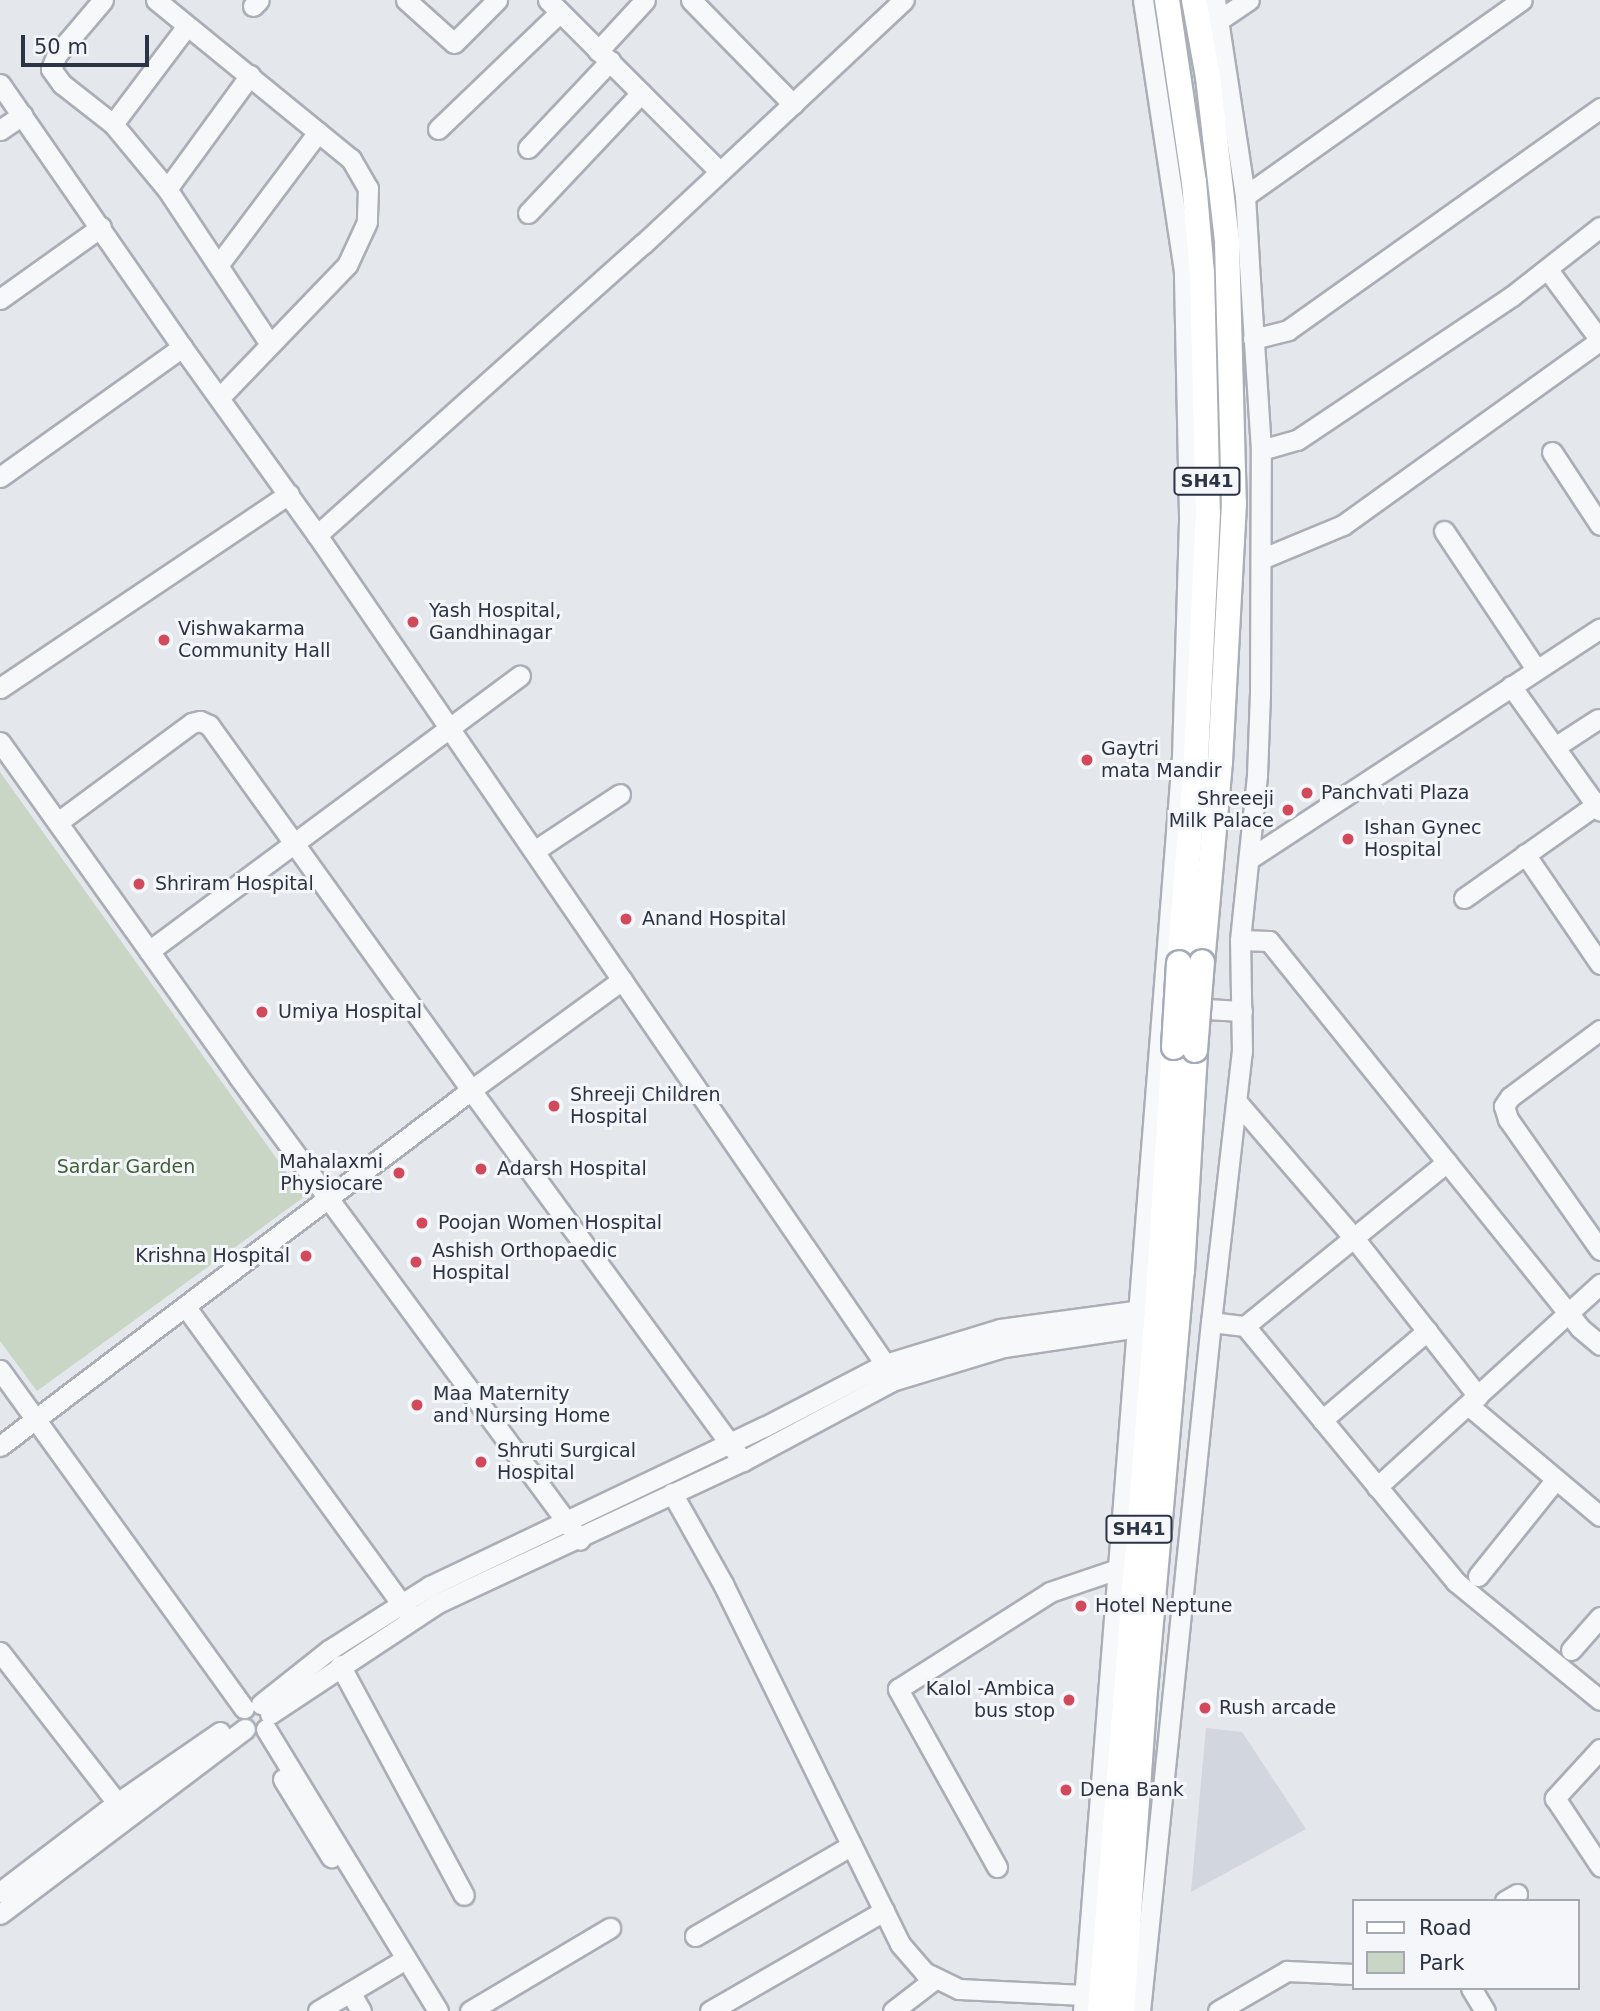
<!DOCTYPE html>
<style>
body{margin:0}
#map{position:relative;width:1600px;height:2011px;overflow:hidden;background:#e4e7ec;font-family:"DejaVu Sans",sans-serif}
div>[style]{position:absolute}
.built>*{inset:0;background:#d2d6de}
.green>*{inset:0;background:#c9d6c5}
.roads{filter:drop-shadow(2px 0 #a9aeb7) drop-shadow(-2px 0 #a9aeb7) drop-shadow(0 2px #a9aeb7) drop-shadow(0 -2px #a9aeb7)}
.minor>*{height:19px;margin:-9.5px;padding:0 9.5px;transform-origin:9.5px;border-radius:9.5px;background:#f7f8fa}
.major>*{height:24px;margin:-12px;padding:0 12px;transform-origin:12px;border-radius:12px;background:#fff}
.bridges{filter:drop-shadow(2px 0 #a3abb8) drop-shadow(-2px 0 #a3abb8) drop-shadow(0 2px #a3abb8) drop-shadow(0 -2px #a3abb8)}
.major-bridge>*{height:24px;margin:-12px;padding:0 12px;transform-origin:12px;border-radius:12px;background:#fff}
.dots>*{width:19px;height:19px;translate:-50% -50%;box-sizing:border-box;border:4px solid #f4f6f9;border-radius:50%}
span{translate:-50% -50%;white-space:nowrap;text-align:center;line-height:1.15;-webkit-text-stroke:6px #f4f6f9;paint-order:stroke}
.shield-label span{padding:2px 5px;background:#f4f6f9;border:2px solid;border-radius:5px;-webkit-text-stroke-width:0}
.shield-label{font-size:18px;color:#2b3445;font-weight:700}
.poi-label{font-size:19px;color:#2b3445}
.left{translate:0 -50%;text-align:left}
.right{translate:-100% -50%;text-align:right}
.park-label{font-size:19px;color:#3f6138}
.legend{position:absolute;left:1352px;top:1899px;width:228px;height:91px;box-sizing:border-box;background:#f4f6f9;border:2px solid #a4a8b1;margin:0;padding:9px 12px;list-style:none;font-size:21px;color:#2b3445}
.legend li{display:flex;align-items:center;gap:14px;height:35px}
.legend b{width:35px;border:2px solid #a4a8b1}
.scale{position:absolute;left:21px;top:35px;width:128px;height:32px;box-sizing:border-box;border:4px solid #2b3445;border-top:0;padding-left:9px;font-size:21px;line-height:24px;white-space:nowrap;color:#2b3445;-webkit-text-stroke:5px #f4f6f9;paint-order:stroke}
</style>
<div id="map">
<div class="built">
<div style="clip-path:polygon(1206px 1728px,1242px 1732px,1306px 1829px,1191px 1892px)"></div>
</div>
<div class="green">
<div style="clip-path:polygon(0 772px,304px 1197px,37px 1391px,0 1341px)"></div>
</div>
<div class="roads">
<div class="minor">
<div style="left:103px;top:0;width:71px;rotate:130.4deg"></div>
<div style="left:57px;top:54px;width:16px;rotate:112deg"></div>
<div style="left:51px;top:69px;width:19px;rotate:54deg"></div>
<div style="left:62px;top:84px;width:65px;rotate:38.1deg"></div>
<div style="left:113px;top:124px;width:85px;rotate:50.3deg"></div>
<div style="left:167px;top:189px;width:186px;rotate:56.4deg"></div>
<div style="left:156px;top:0;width:252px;rotate:39.2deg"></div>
<div style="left:351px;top:159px;width:34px;rotate:60deg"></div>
<div style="left:368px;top:188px;width:34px;rotate:92deg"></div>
<div style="left:367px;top:222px;width:47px;rotate:114.9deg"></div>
<div style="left:347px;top:265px;width:183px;rotate:133.9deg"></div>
<div style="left:406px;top:0;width:64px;rotate:41.9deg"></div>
<div style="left:454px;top:43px;width:61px;rotate:-45deg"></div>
<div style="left:548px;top:0;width:243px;rotate:45deg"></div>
<div style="left:691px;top:0;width:146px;rotate:45.6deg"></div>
<div style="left:253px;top:6px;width:8px;rotate:-45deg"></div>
<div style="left:1219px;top:20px;width:36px;rotate:-34deg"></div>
<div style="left:598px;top:51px;width:69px;rotate:-47.3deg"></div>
<div style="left:0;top:84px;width:320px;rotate:55.3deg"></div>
<div style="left:182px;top:347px;width:231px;rotate:54.3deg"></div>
<div style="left:317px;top:535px;width:1005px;rotate:55.58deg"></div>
<div style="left:885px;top:1364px;width:18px;rotate:68deg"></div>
<div style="left:113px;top:124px;width:121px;rotate:-53deg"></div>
<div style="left:438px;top:129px;width:169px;rotate:-43.8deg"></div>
<div style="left:0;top:130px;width:27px;rotate:-34deg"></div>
<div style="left:528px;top:148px;width:120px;rotate:-46.7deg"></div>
<div style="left:167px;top:189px;width:141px;rotate:-53.9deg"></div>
<div style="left:1245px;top:196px;width:339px;rotate:-35.3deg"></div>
<div style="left:528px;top:213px;width:165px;rotate:-46.7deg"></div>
<div style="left:219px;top:264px;width:165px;rotate:-53.1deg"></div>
<div style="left:1548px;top:270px;width:87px;rotate:53.4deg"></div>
<div style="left:0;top:299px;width:124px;rotate:-35.5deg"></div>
<div style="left:1253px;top:339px;width:36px;rotate:-14deg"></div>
<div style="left:1288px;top:330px;width:383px;rotate:-35.4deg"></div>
<div style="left:1261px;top:450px;width:37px;rotate:-16deg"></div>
<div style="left:1297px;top:440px;width:259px;rotate:-33.8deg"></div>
<div style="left:1512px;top:296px;width:112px;rotate:-38.1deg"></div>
<div style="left:1552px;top:452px;width:87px;rotate:56.7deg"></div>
<div style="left:0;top:477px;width:224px;rotate:-35.5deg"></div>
<div style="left:1444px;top:531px;width:166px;rotate:56.3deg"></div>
<div style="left:317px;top:535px;width:437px;rotate:-41.8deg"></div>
<div style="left:643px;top:244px;width:357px;rotate:-43.1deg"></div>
<div style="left:1261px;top:559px;width:89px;rotate:-22.5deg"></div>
<div style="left:1343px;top:525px;width:317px;rotate:-35.7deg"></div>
<div style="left:1511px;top:686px;width:153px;rotate:54.5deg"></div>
<div style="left:0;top:688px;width:348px;rotate:-33.9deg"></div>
<div style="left:0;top:742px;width:410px;rotate:54.5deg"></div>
<div style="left:238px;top:1076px;width:576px;rotate:53.61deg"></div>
<div style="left:1555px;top:747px;width:51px;rotate:-33.1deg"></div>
<div style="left:58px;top:822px;width:167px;rotate:-36.5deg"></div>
<div style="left:192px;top:723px;width:8px;rotate:-14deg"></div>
<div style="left:200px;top:721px;width:10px;rotate:24deg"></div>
<div style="left:209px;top:725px;width:449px;rotate:54.3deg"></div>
<div style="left:471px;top:1090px;width:460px;rotate:53.8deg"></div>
<div style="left:534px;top:851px;width:103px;rotate:-33.5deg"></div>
<div style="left:1525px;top:854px;width:133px;rotate:55.7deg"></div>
<div style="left:1249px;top:859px;width:420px;rotate:-33.3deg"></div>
<div style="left:1464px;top:898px;width:166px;rotate:-35.2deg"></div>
<div style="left:1240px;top:940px;width:29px;rotate:2deg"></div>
<div style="left:1269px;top:941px;width:496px;rotate:51.2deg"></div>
<div style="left:1580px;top:1328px;width:26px;rotate:40deg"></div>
<div style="left:149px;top:951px;width:462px;rotate:-36.6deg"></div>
<div style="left:1187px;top:1008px;width:55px;rotate:3.1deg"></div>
<div style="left:1600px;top:1030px;width:112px;rotate:143.3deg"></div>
<div style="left:1510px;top:1097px;width:11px;rotate:124deg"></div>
<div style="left:1504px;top:1106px;width:14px;rotate:73deg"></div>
<div style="left:1508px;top:1119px;width:160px;rotate:54.9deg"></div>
<div style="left:1237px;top:1102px;width:179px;rotate:49.3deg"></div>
<div style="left:1354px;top:1238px;width:201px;rotate:51.9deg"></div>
<div style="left:185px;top:1306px;width:377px;rotate:54deg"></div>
<div style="left:1211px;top:1322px;width:34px;rotate:7deg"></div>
<div style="left:1245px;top:1326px;width:332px;rotate:50.5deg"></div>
<div style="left:1456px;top:1582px;width:186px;rotate:39.3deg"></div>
<div style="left:1245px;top:1326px;width:260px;rotate:-39.1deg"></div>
<div style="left:0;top:1370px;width:417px;rotate:54.2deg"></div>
<div style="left:1468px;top:1405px;width:172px;rotate:40.1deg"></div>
<div style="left:1322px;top:1420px;width:138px;rotate:-40.3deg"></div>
<div style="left:0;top:1446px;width:590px;rotate:-37.08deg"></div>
<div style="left:471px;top:1090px;width:187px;rotate:-36.1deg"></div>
<div style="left:1377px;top:1487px;width:302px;rotate:-42.3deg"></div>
<div style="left:672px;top:1493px;width:104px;rotate:60.7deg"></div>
<div style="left:723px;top:1584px;width:401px;rotate:63.8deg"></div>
<div style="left:900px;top:1944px;width:37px;rotate:49deg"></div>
<div style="left:924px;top:1972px;width:39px;rotate:26deg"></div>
<div style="left:959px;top:1989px;width:125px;rotate:2.7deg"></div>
<div style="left:1478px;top:1576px;width:124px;rotate:-51.2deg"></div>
<div style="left:1571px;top:1650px;width:44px;rotate:-48.7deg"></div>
<div style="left:0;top:1652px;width:191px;rotate:52.2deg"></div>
<div style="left:340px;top:1665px;width:261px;rotate:61.7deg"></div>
<div style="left:261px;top:1704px;width:87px;rotate:-38.5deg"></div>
<div style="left:329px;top:1650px;width:120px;rotate:-32.4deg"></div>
<div style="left:430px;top:1586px;width:370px;rotate:-25.5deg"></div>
<div style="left:764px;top:1427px;width:136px;rotate:-27.5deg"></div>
<div style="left:885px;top:1364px;width:120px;rotate:-16.9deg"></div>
<div style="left:1000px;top:1329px;width:141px;rotate:-7.7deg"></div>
<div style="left:270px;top:1714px;width:201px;rotate:-33.5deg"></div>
<div style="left:438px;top:1603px;width:336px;rotate:-25deg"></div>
<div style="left:743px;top:1461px;width:169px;rotate:-28.2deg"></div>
<div style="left:892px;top:1381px;width:117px;rotate:-16.9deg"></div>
<div style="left:1004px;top:1347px;width:136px;rotate:-8.4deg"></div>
<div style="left:266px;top:1729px;width:330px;rotate:58.6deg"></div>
<div style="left:1600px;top:1749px;width:67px;rotate:132.6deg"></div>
<div style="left:1555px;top:1798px;width:82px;rotate:56.5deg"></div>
<div style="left:283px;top:1779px;width:92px;rotate:58.4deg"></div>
<div style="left:997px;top:1867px;width:204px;rotate:-119.1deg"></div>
<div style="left:898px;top:1689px;width:180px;rotate:-32.5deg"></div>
<div style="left:1050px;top:1592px;width:72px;rotate:-18.7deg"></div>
<div style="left:0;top:1892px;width:147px;rotate:-37.3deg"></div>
<div style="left:117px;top:1803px;width:125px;rotate:-34.6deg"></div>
<div style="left:1505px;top:1901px;width:14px;rotate:-30deg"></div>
<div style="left:0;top:1914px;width:307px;rotate:-37.1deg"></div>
<div style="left:695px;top:1936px;width:181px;rotate:-30.1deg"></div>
<div style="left:1471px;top:1988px;width:27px;rotate:59deg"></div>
<div style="left:350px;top:1992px;width:22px;rotate:60deg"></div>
<div style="left:318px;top:2011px;width:92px;rotate:-30.7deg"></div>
<div style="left:470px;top:2011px;width:163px;rotate:-30.7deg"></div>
<div style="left:710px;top:2011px;width:201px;rotate:-29.9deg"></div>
<div style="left:893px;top:2011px;width:54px;rotate:-37.5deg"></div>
<div style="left:1083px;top:2011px;width:1258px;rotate:-85.49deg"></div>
<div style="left:1182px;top:757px;width:242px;rotate:-88.3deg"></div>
<div style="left:1189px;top:515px;width:244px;rotate:-91.2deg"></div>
<div style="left:1184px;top:271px;width:274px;rotate:-98.6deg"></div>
<div style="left:1140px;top:2011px;width:693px;rotate:-84.12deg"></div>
<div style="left:1211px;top:1322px;width:272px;rotate:-83.5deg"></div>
<div style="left:1242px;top:1052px;width:112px;rotate:-91deg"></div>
<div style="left:1240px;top:940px;width:166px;rotate:-84.1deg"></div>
<div style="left:1257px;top:775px;width:81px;rotate:-87.9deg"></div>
<div style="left:1260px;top:694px;width:244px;rotate:-89.8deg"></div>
<div style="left:1261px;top:450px;width:187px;rotate:-93.7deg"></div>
<div style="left:1249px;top:263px;width:67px;rotate:-93.4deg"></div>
<div style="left:1245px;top:196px;width:198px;rotate:-98.7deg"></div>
<div style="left:1218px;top:2011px;width:80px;rotate:-30.1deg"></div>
<div style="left:1287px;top:1971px;width:66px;rotate:2.6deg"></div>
</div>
<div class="major">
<div style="left:1167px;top:0;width:184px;rotate:81.6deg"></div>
<div style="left:1194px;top:182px;width:91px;rotate:85deg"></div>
<div style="left:1202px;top:273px;width:240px;rotate:88.6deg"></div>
<div style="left:1208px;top:513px;width:247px;rotate:92.8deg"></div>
<div style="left:1196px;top:760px;width:204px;rotate:94.8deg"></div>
<div style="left:1194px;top:0;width:78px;rotate:79.7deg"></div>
<div style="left:1208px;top:77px;width:166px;rotate:83.4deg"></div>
<div style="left:1227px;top:242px;width:261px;rotate:88.5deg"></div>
<div style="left:1234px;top:503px;width:259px;rotate:93.1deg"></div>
<div style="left:1220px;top:762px;width:201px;rotate:95.1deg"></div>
<div style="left:1100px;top:2011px;width:703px;rotate:-85.35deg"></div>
<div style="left:1157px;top:1310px;width:264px;rotate:-86.3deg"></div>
<div style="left:1122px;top:2011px;width:310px;rotate:-85.9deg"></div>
<div style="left:1144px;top:1702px;width:433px;rotate:-85deg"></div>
<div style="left:1182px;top:1271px;width:221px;rotate:-86.6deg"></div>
</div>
</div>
<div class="bridges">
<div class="major-bridge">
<div style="left:1174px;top:1047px;width:84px;rotate:-86.6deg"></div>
<div style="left:1195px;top:1050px;width:88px;rotate:-85.5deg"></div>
</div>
</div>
<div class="dots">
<div style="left:413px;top:622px;background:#d1495b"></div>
<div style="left:164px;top:640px;background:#d1495b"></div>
<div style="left:1087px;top:760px;background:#d1495b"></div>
<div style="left:1307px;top:793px;background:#d1495b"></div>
<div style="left:1288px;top:810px;background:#d1495b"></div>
<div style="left:1348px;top:839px;background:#d1495b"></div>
<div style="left:139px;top:884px;background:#d1495b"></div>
<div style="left:626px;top:919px;background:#d1495b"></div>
<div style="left:262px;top:1012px;background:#d1495b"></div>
<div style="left:554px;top:1106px;background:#d1495b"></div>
<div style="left:481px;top:1169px;background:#d1495b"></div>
<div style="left:399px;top:1173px;background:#d1495b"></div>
<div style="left:422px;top:1223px;background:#d1495b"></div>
<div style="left:306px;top:1256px;background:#d1495b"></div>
<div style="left:416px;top:1262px;background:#d1495b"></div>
<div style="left:417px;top:1405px;background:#d1495b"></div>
<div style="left:481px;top:1462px;background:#d1495b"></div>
<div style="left:1081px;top:1606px;background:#d1495b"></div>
<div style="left:1069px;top:1700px;background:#d1495b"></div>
<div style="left:1205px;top:1708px;background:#d1495b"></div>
<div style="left:1066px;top:1790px;background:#d1495b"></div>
</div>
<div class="shield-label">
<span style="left:1207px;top:481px">SH41</span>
<span style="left:1139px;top:1529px">SH41</span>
</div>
<div class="poi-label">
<span class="left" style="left:429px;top:622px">Yash Hospital,<br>Gandhinagar</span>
<span class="left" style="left:178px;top:640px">Vishwakarma<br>Community Hall</span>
<span class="left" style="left:1101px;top:760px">Gaytri<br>mata Mandir</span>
<span class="left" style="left:1321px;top:793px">Panchvati Plaza</span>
<span class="right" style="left:1274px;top:810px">Shreeeji<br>Milk Palace</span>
<span class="left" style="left:1364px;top:839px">Ishan Gynec<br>Hospital</span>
<span class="left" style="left:155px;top:884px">Shriram Hospital</span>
<span class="left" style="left:642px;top:919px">Anand Hospital</span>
<span class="left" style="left:278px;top:1012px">Umiya Hospital</span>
<span class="left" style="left:570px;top:1106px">Shreeji Children<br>Hospital</span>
<span class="right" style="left:383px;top:1173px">Mahalaxmi<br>Physiocare</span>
<span class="left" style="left:497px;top:1169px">Adarsh Hospital</span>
<span class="left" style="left:438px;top:1223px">Poojan Women Hospital</span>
<span class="left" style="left:432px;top:1262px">Ashish Orthopaedic<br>Hospital</span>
<span class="right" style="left:290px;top:1256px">Krishna Hospital</span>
<span class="left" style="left:433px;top:1405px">Maa Maternity<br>and Nursing Home</span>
<span class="left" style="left:497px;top:1462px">Shruti Surgical<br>Hospital</span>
<span class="left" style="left:1095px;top:1606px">Hotel Neptune</span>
<span class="right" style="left:1055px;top:1700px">Kalol -Ambica<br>bus stop</span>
<span class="left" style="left:1219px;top:1708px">Rush arcade</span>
<span class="left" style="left:1080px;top:1790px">Dena Bank</span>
</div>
<div class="park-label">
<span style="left:126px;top:1167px">Sardar Garden</span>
</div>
<ul class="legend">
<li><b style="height:9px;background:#fff"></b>Road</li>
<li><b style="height:19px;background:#c9d6c5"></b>Park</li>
</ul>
<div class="scale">50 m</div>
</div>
